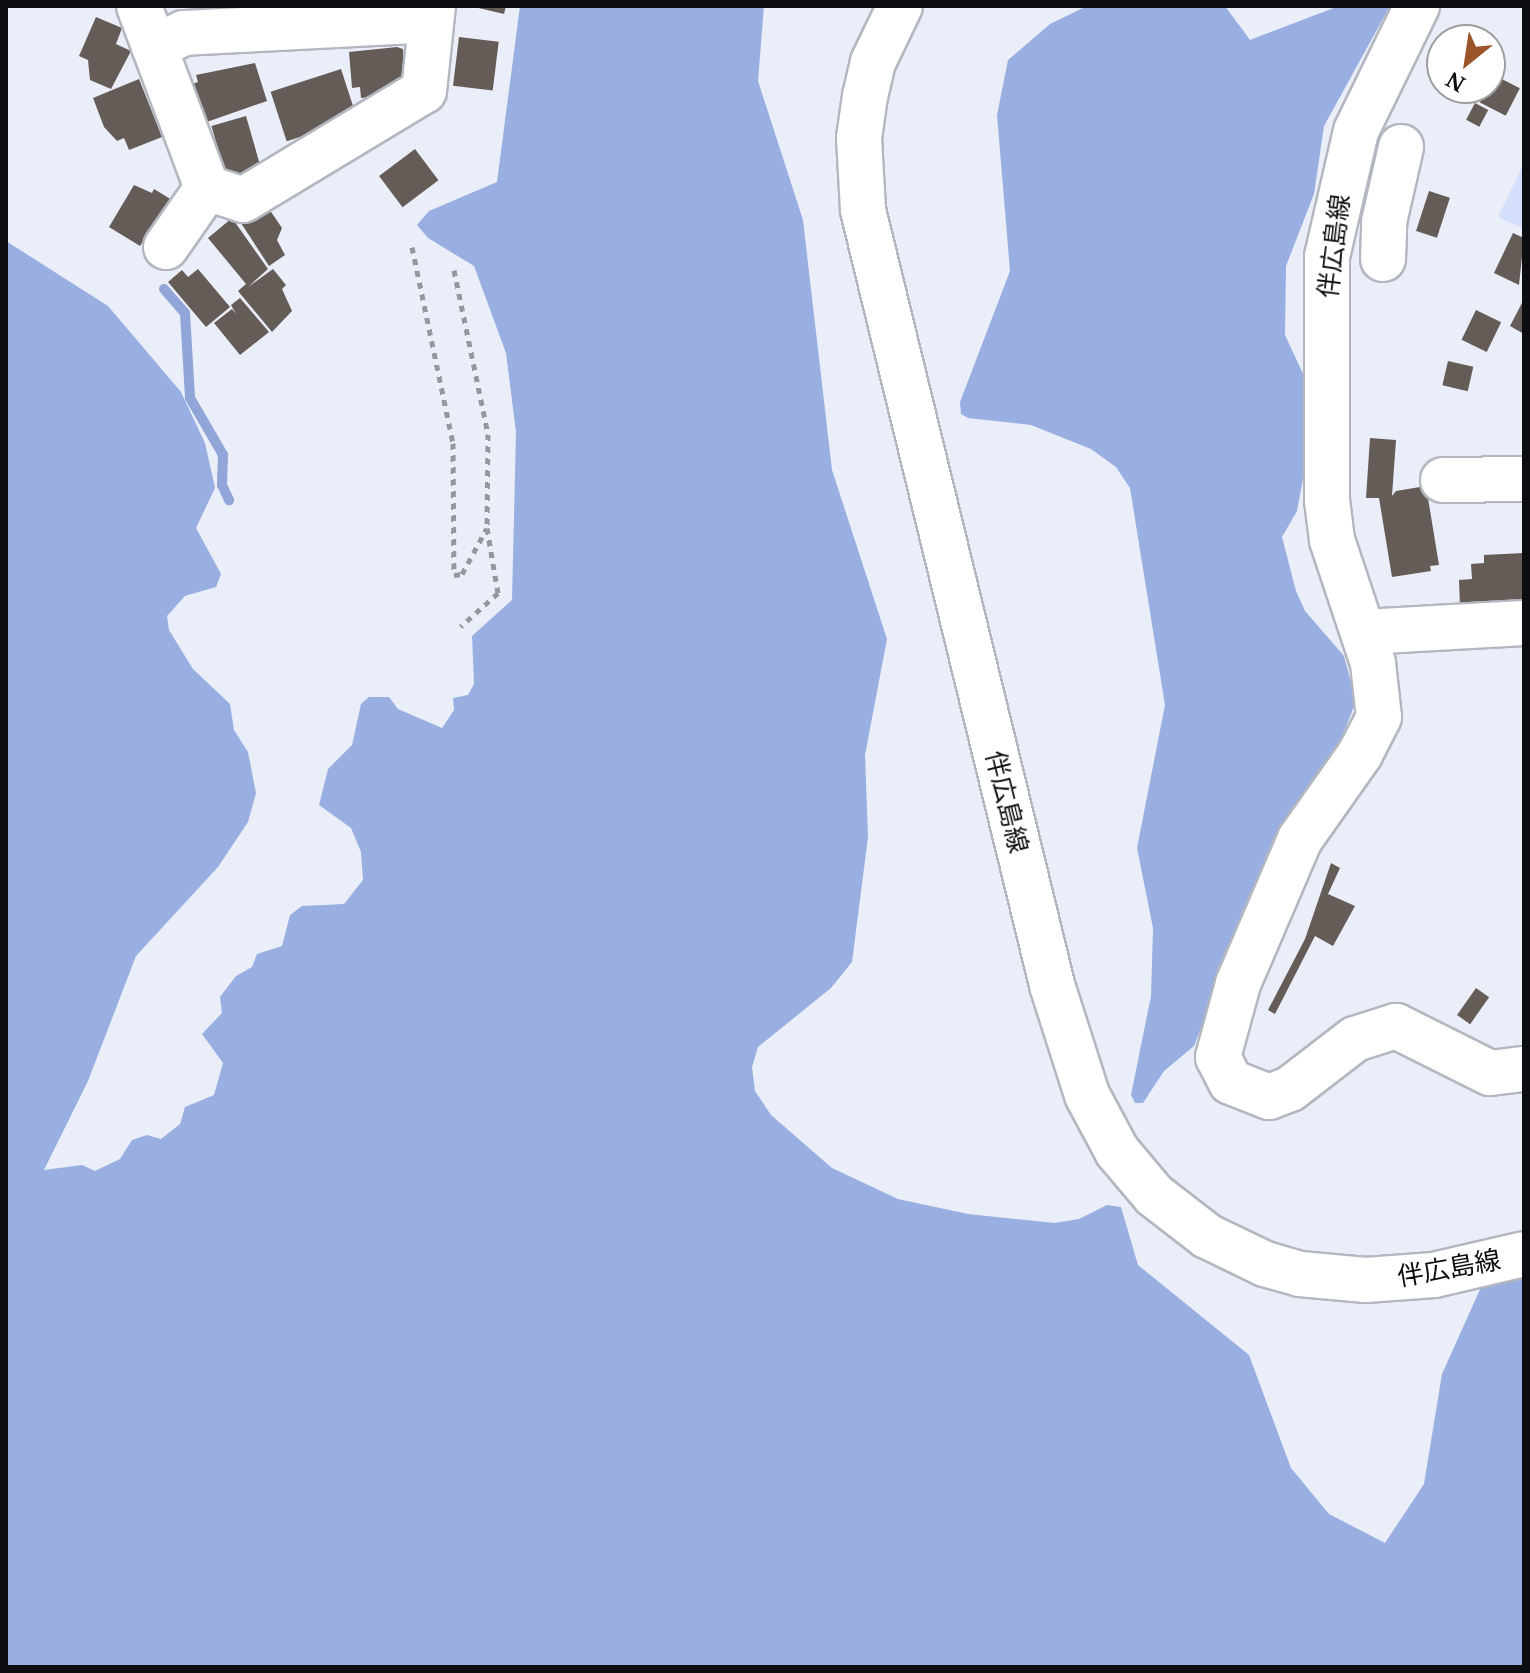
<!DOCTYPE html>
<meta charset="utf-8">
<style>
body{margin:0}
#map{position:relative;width:1530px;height:1673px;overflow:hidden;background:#eaeef8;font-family:"Noto Serif","Noto Sans JP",serif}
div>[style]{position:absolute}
.green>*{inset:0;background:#d3dffb}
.forest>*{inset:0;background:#99aee1}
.stream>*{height:10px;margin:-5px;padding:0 5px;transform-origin:5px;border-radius:5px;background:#91a5d8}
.building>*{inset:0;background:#655c58;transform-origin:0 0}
.path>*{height:5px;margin-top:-2.5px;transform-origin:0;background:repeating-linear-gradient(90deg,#94979e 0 6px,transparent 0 12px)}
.roads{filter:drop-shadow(2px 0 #b3b7c0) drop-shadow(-2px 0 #b3b7c0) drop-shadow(0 2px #b3b7c0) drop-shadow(0 -2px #b3b7c0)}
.minor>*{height:44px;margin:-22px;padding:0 22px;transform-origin:22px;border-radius:22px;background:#fff}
.major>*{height:44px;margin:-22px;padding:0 22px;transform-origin:22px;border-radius:22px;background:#fff}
span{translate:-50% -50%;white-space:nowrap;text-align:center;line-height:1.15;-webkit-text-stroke:8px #fff;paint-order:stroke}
.street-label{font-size:26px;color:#0b0d10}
.frame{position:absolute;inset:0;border:8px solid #0b0d10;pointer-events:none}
.north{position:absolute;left:1426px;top:24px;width:80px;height:80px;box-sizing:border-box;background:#fff;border:2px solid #9d9e9f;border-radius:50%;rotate:210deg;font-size:22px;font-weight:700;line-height:32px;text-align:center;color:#0b0d10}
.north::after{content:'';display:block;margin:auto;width:28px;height:36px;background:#9b552b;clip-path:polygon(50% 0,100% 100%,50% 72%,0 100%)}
</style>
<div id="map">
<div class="green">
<div style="clip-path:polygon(1524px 163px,1524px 229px,1498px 217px)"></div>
</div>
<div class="forest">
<div style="clip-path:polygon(520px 6px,764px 6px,758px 81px,803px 220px,832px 470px,887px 639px,865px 755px,868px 837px,852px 962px,831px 988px,758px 1047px,752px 1067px,755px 1091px,771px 1115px,832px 1168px,898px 1199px,968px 1214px,1055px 1223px,1079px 1219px,1107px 1205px,1121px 1207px,1138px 1265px,1249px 1355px,1291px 1468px,1329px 1514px,1385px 1543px,1424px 1484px,1442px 1374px,1482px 1285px,1524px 1276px,1524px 1667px,6px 1667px,6px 241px,108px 306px,181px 392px,205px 443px,215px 488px,196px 528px,221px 574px,216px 587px,185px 596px,167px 616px,169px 630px,193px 669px,230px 704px,234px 730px,248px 752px,256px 793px,248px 822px,218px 867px,136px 956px,88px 1081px,44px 1170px,82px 1165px,95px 1171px,120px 1159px,132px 1140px,147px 1135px,161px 1139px,180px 1124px,185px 1107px,214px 1095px,223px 1063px,202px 1034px,222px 1013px,220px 997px,236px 976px,252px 967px,257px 954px,282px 946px,290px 915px,302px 906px,344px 904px,363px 880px,361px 852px,351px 828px,319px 805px,328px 769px,352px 745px,361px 704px,369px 697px,389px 697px,398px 709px,442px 728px,454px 710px,453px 698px,468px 695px,474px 684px,472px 636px,512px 600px,516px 432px,506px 353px,474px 266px,428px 238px,417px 225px,429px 211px,497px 182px)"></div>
<div style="clip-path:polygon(1087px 6px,1225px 6px,1250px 40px,1339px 6px,1390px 6px,1324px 126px,1314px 194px,1286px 266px,1285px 335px,1305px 378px,1303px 479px,1297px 511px,1282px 537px,1296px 591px,1305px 611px,1344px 656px,1356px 701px,1336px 753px,1275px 838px,1194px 1046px,1164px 1071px,1143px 1103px,1135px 1103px,1131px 1095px,1151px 996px,1153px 928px,1137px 848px,1165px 705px,1130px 488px,1116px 467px,1091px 449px,1031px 425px,968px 418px,961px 414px,960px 402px,1010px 271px,997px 115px,1008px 60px,1050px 24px)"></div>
</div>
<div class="stream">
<div style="left:164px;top:289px;width:32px;rotate:49deg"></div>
<div style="left:185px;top:313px;width:85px;rotate:86.6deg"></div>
<div style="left:190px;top:398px;width:66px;rotate:59.9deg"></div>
<div style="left:223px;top:455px;width:30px;rotate:92deg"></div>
<div style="left:222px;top:485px;width:17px;rotate:65deg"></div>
</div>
<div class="building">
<div style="clip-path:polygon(470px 6px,506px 6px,504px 14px)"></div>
<div style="clip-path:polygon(96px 17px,122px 28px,116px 44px,131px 51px,111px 89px,90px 80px,88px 60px,79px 56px)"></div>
<div style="left:459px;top:37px;width:40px;height:49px;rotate:7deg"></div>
<div style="clip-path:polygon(397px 47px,403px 49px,404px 63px,398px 95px,361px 98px,360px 87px,352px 88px,349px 52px)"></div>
<div style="clip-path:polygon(255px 63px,267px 101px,201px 124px,189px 85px,198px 82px,196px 75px)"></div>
<div style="left:341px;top:69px;width:52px;height:74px;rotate:72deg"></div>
<div style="left:1494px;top:75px;width:29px;height:31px;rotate:27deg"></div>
<div style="clip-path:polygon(139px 79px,162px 137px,129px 150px,124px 138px,117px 141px,104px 127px,93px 98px)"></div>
<div style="left:1475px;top:103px;width:15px;height:19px;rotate:28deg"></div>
<div style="left:246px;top:116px;width:57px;height:36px;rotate:74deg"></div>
<div style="left:415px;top:149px;width:39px;height:45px;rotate:53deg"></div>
<div style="clip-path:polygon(134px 185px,152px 193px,154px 189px,177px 203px,153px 243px,145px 238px,140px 246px,109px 227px)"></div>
<div style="left:1429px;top:191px;width:22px;height:42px;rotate:18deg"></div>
<div style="clip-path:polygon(265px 203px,282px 228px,277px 240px,285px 255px,269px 266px,239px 220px)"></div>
<div style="clip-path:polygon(232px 218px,268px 269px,248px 287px,273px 269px,286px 285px,282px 289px,292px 311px,272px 332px,238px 291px,246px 284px,208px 238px)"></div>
<div style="clip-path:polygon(1513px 233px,1524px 238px,1519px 285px,1494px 273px)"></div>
<div style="clip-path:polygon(198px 269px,230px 307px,206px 327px,168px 282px,182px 270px,188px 277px)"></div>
<div style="clip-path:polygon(240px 298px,269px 332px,240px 355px,214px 323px,232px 309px,236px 314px,231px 305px)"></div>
<div style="clip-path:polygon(1524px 299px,1524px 334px,1510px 326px)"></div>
<div style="left:1476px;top:310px;width:28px;height:33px;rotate:26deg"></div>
<div style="left:1448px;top:361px;width:26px;height:25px;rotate:13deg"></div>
<div style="clip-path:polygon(1370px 438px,1396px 440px,1392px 496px,1396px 491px,1426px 486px,1439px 565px,1430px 566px,1431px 571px,1392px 577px,1379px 498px,1366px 498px)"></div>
<div style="clip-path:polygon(1524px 553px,1524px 599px,1460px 607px,1459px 580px,1472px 579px,1471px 564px,1484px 563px,1484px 555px)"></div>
<div style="clip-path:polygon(1331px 863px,1340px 868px,1328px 894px,1355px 906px,1333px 946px,1315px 936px,1275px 1014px,1268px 1010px,1305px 939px)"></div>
<div style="left:1476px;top:988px;width:16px;height:33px;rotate:35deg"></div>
</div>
<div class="path">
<div style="left:412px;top:247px;width:200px;rotate:78.2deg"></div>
<div style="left:453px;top:443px;width:132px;rotate:89.6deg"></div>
<div style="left:454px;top:575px;width:8px;rotate:-7deg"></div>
<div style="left:462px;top:574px;width:52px;rotate:-61.5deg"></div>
<div style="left:454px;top:270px;width:167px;rotate:78.3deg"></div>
<div style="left:488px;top:434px;width:94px;rotate:90.6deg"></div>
<div style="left:487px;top:528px;width:66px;rotate:80.4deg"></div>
<div style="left:498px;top:593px;width:50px;rotate:138.3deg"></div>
</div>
<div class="roads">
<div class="minor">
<div style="left:139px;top:6px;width:194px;rotate:69.5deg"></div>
<div style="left:154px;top:47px;width:33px;rotate:-25deg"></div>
<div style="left:184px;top:33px;width:247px;rotate:-3deg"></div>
<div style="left:207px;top:188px;width:38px;rotate:18deg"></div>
<div style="left:243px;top:200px;width:211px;rotate:-31.1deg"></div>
<div style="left:424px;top:91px;width:85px;rotate:-84deg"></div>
<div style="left:166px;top:247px;width:72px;rotate:-55.2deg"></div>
<div style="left:1383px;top:259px;width:37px;rotate:-88deg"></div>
<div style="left:1384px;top:222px;width:77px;rotate:-77.2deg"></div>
<div style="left:1443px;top:480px;width:81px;rotate:-0.7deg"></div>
<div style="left:1364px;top:632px;width:160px;rotate:-3.2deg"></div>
</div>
<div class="major">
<div style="left:900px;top:6px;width:62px;rotate:115.7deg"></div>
<div style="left:873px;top:62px;width:35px;rotate:103deg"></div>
<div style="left:865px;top:96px;width:42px;rotate:98.1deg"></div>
<div style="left:859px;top:138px;width:72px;rotate:86.8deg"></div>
<div style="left:863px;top:210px;width:798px;rotate:76.29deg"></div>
<div style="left:1052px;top:985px;width:115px;rotate:72.3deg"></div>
<div style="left:1087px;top:1095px;width:64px;rotate:61.8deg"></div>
<div style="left:1117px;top:1151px;width:57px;rotate:49.9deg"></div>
<div style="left:1154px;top:1195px;width:67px;rotate:37.7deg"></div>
<div style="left:1207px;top:1236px;width:64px;rotate:25.8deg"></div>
<div style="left:1265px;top:1264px;width:36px;rotate:16deg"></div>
<div style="left:1300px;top:1274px;width:66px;rotate:5.2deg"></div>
<div style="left:1366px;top:1280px;width:68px;rotate:-4.2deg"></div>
<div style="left:1434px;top:1275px;width:92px;rotate:-13.1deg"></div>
<div style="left:1417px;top:6px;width:139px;rotate:116deg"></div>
<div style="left:1356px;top:131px;width:129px;rotate:103deg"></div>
<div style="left:1327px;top:257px;width:243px;rotate:90deg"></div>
<div style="left:1327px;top:500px;width:40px;rotate:82.9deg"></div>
<div style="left:1332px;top:540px;width:130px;rotate:71.6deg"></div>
<div style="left:1373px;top:663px;width:54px;rotate:83.7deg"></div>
<div style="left:1379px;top:717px;width:42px;rotate:117.2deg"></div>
<div style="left:1360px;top:754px;width:104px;rotate:125.2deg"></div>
<div style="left:1300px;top:839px;width:158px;rotate:113.2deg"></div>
<div style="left:1238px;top:984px;width:76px;rotate:105.3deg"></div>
<div style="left:1218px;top:1057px;width:28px;rotate:63deg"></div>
<div style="left:1231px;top:1082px;width:41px;rotate:21.5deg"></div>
<div style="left:1269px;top:1097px;width:22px;rotate:-21deg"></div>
<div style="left:1290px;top:1089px;width:82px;rotate:-37.6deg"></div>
<div style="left:1355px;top:1039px;width:43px;rotate:-17.6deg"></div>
<div style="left:1396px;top:1026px;width:105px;rotate:26.6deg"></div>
<div style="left:1490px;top:1073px;width:34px;rotate:-7deg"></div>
</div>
</div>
<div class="street-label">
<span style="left:1334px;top:246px;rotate:-83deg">伴広島線</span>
<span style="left:1007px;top:802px;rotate:76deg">伴広島線</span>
<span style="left:1449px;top:1268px;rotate:-10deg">伴広島線</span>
</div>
<div class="frame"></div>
<div class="north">N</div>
</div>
